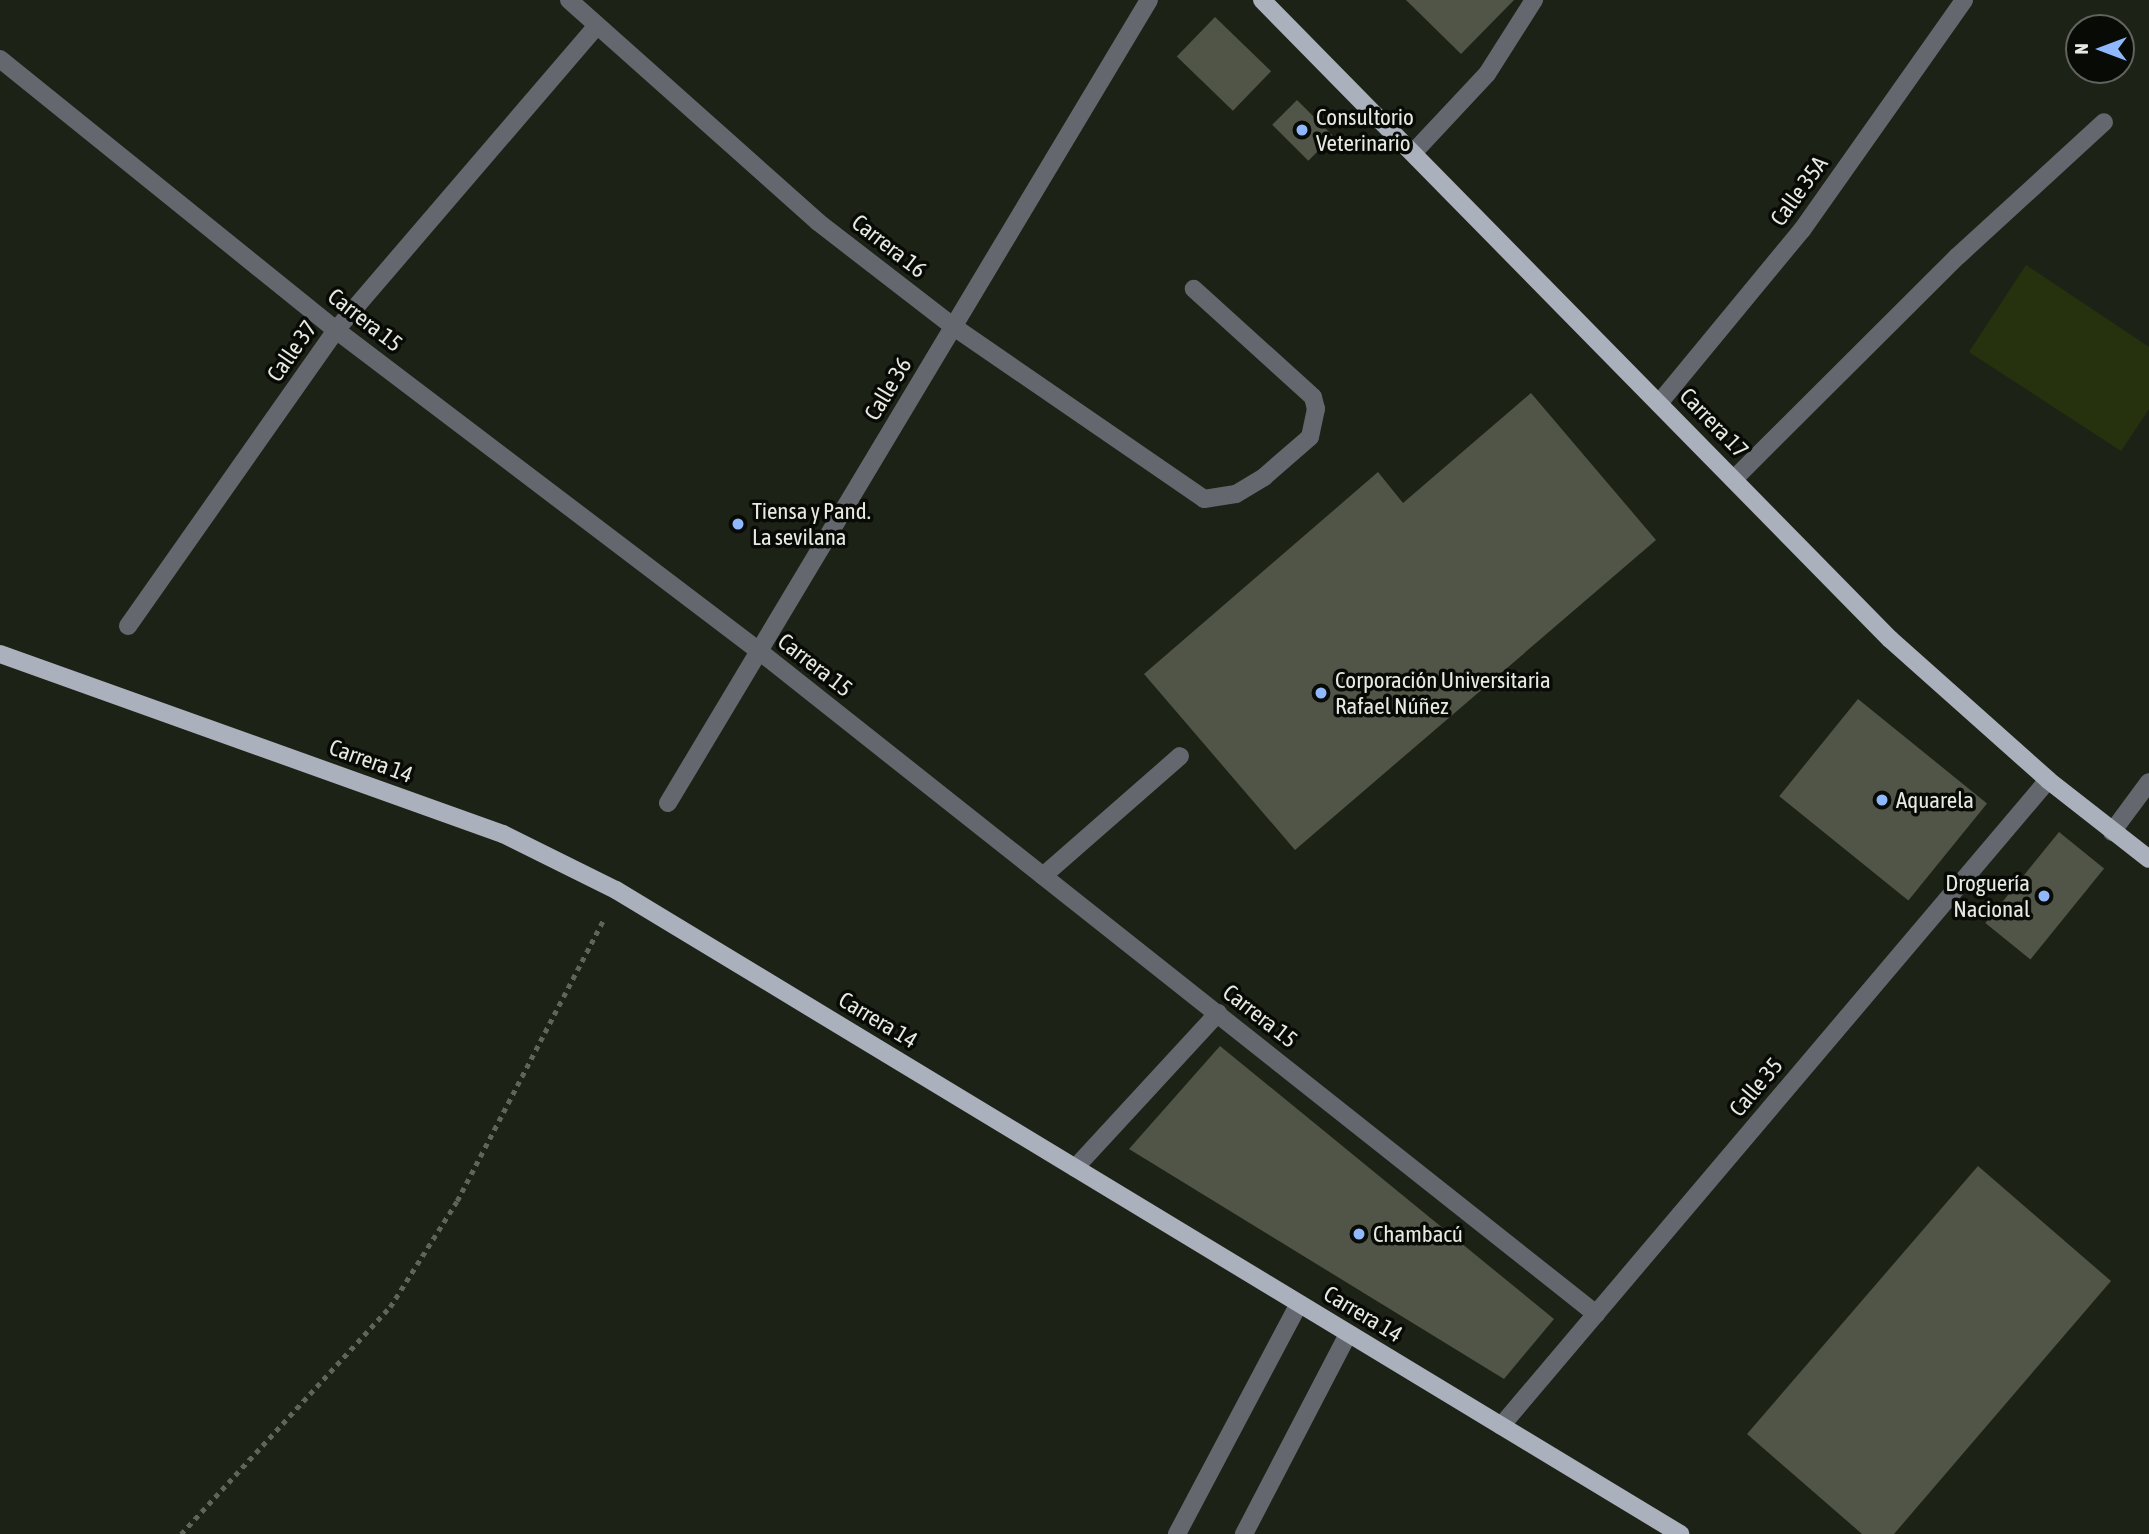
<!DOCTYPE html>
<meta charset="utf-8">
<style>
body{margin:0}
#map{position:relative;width:2149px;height:1534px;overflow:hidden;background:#1d2216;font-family:"Asap Condensed",sans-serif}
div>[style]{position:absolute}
.green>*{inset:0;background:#26320e}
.building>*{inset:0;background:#505548;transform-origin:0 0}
.path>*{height:4.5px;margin-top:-2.25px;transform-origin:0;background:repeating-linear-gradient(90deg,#60655a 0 5px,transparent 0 10px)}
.minor>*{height:18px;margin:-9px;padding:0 9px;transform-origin:9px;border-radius:9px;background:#64686e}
.major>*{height:18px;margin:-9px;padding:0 9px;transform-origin:9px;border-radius:9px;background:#aab1bd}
.dots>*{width:19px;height:19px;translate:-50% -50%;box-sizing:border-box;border:4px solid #080a06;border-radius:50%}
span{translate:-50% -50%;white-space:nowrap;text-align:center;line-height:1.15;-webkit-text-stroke:7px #080a06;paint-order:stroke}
.poi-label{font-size:23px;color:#e6eae2}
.left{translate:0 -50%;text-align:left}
.right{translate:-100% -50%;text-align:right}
.street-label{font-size:23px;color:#e6eae2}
.north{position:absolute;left:2065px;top:14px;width:70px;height:70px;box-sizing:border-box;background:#080a06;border:2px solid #61645e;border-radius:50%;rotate:270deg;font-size:19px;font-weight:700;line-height:28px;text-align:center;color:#e6eae2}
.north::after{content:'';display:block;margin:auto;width:24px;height:32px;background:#8fb8fd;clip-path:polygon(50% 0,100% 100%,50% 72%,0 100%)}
</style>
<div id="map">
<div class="green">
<div style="clip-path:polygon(2026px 265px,2149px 347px,2149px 409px,2121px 451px,1969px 352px)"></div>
</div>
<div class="building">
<div style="clip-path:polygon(1406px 0,1514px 0,1461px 54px)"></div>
<div style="left:1215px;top:17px;width:78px;height:55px;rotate:44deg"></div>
<div style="left:1297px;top:100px;width:51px;height:35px;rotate:45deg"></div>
<div style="clip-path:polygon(1531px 393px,1656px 540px,1295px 850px,1144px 674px,1378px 472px,1403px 503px)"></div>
<div style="left:1858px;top:699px;width:166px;height:125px;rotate:39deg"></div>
<div style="left:2059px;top:832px;width:58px;height:117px;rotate:39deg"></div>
<div style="clip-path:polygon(1220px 1046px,1554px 1319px,1504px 1379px,1129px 1149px)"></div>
<div style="clip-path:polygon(1978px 1166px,2111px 1281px,1894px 1534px,1862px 1534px,1747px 1434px)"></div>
</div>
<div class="path">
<div style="left:181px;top:1534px;width:309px;rotate:-47.4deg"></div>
<div style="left:390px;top:1307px;width:125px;rotate:-57.7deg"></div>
<div style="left:457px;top:1201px;width:318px;rotate:-62.5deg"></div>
</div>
<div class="minor">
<div style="left:569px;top:0;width:334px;rotate:41.7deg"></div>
<div style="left:818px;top:222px;width:172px;rotate:37.7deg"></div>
<div style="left:954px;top:327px;width:303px;rotate:34.5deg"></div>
<div style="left:1204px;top:499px;width:32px;rotate:-9deg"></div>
<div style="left:1236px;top:494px;width:33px;rotate:-31deg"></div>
<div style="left:1264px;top:477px;width:61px;rotate:-41deg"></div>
<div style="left:1310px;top:437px;width:29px;rotate:-78deg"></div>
<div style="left:1316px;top:409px;width:12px;rotate:-104deg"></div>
<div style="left:1313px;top:397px;width:161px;rotate:-137.8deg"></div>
<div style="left:0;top:59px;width:432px;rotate:38.9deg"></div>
<div style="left:336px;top:330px;width:531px;rotate:37.19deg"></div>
<div style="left:759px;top:651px;width:1068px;rotate:38.38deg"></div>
<div style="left:1413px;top:153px;width:108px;rotate:-46.9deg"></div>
<div style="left:1487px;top:74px;width:88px;rotate:-57.6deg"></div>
<div style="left:1660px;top:402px;width:223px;rotate:-50.5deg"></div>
<div style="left:1802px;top:230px;width:281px;rotate:-54.8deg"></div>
<div style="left:1734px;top:479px;width:316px;rotate:-44.9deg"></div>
<div style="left:1958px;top:256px;width:198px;rotate:-42.5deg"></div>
<div style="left:128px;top:626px;width:362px;rotate:-54.9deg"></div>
<div style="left:336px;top:330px;width:401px;rotate:-49.4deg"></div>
<div style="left:668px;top:803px;width:936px;rotate:-59.08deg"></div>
<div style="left:2112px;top:832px;width:62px;rotate:-53.5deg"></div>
<div style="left:1043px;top:876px;width:182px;rotate:-41.2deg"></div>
<div style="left:1075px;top:1168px;width:211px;rotate:-47.3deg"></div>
<div style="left:1501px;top:1426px;width:846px;rotate:-49.74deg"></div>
<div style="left:1177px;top:1534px;width:260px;rotate:-62.1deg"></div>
<div style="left:1244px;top:1534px;width:225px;rotate:-62.5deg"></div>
</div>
<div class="major">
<div style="left:1262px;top:0;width:896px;rotate:45.5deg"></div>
<div style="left:1890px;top:639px;width:212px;rotate:41.7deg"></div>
<div style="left:2048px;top:780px;width:128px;rotate:38deg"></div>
<div style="left:0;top:654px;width:534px;rotate:19.69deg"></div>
<div style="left:503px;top:834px;width:126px;rotate:26.4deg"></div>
<div style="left:616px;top:890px;width:1244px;rotate:31.18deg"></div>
</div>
<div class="dots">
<div style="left:1302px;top:130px;background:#8fb8fd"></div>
<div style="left:738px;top:524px;background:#8fb8fd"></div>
<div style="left:1321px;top:693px;background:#8fb8fd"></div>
<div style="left:1882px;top:800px;background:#8fb8fd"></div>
<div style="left:2044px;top:896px;background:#8fb8fd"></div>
<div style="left:1359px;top:1234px;background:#8fb8fd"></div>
</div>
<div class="poi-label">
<span class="left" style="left:1316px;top:130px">Consultorio<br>Veterinario</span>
<span class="left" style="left:752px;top:524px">Tiensa y Pand.<br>La sevilana</span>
<span class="left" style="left:1335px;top:693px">Corporación Universitaria<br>Rafael Núñez</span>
<span class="left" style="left:1896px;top:800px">Aquarela</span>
<span class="right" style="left:2030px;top:896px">Droguería<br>Nacional</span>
<span class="left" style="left:1373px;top:1234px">Chambacú</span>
</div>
<div class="street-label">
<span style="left:1799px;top:191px;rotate:-54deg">Calle 35A</span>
<span style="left:889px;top:246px;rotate:38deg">Carrera 16</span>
<span style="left:365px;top:320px;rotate:38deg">Carrera 15</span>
<span style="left:292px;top:351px;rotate:-55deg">Calle 37</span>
<span style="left:888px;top:389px;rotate:-59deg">Calle 36</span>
<span style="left:1714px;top:423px;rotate:46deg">Carrera 17</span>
<span style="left:815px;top:665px;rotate:38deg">Carrera 15</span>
<span style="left:371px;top:761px;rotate:20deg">Carrera 14</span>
<span style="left:1260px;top:1016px;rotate:38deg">Carrera 15</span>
<span style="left:878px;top:1020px;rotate:31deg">Carrera 14</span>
<span style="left:1756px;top:1087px;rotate:-50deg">Calle 35</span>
<span style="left:1363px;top:1314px;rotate:31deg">Carrera 14</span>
</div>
<div class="north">N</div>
</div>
